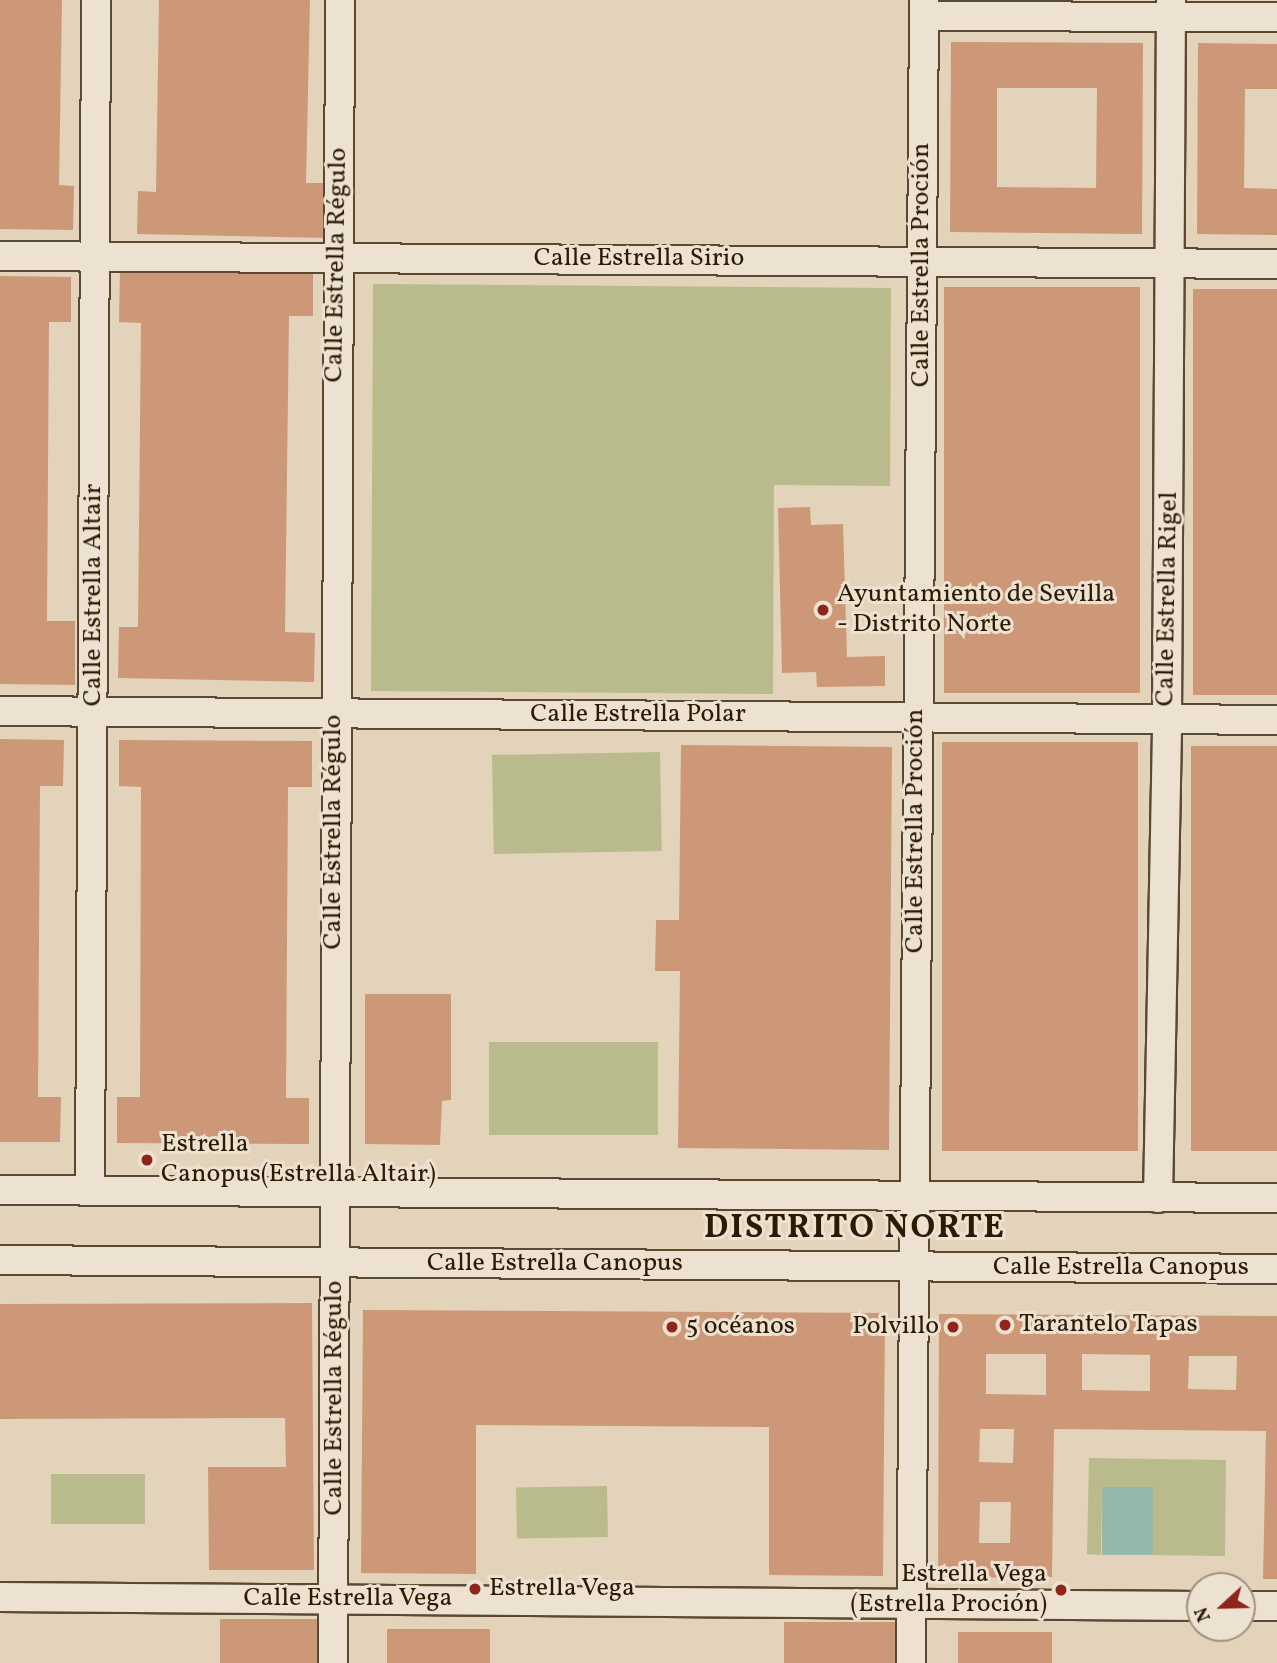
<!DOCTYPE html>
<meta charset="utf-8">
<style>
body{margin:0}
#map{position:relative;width:1277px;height:1663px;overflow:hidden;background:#e3d3ba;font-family:Vollkorn,serif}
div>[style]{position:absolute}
.green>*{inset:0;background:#b9bb8c;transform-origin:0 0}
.water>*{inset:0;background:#96b8ac;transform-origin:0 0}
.building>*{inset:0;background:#cd9877;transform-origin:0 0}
.roads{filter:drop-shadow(2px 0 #5a4930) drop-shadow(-2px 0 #5a4930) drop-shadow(0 2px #5a4930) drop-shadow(0 -2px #5a4930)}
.street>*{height:28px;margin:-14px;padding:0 14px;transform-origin:14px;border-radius:14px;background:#ede2d2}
.dots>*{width:19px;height:19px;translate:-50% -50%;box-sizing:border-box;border:4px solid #ede2d2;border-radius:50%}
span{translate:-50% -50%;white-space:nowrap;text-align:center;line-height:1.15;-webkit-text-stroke:6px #ede2d2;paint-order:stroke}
.street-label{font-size:26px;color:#2c1b02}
.poi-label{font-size:26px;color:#2c1b02}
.left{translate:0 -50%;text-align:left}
.right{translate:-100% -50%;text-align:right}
.district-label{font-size:33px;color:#2c1b02;font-weight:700;letter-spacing:2px}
.north{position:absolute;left:1186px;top:1572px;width:70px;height:70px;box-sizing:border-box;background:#ede2d2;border:2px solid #a0927f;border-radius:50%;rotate:248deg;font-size:19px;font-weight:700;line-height:28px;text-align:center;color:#2c1b02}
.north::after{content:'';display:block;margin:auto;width:24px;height:32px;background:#8f2418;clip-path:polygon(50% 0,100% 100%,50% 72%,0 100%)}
</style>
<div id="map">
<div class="green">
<div style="clip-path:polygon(373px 284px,891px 288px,890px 486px,774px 485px,773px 694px,371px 691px)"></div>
<div style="left:660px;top:752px;width:99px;height:168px;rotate:89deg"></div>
<div style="left:489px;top:1042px;width:169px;height:93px"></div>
<div style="clip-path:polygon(1089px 1458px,1226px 1460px,1225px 1556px,1152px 1555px,1152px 1487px,1102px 1487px,1101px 1555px,1087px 1554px)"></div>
<div style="left:51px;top:1474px;width:94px;height:50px"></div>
<div style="left:607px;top:1486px;width:51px;height:91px;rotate:89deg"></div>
</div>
<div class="water">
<div style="left:1102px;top:1487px;width:51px;height:68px"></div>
</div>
<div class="building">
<div style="clip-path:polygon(0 0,62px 0,59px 185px,74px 186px,73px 230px,0 229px)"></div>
<div style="clip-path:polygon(159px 0,310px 0,306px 183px,329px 183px,328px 238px,137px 234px,138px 191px,156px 192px)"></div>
<div style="clip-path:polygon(evenodd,951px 42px,1143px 43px,1142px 234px,950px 232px,951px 42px,997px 88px,1097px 88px,1096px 188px,997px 187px,997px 88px)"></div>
<div style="clip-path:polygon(1198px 43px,1277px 44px,1277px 89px,1245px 89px,1244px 188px,1277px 189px,1277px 235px,1197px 234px)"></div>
<div style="clip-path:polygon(120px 271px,313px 274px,313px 316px,289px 316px,285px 632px,315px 633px,314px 682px,118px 678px,119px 627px,138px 627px,141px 323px,119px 322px)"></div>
<div style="clip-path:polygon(0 276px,71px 277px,71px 322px,49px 322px,47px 621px,75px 621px,75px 685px,0 684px)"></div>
<div style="left:944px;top:287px;width:196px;height:406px"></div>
<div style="left:1193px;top:289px;width:84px;height:406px"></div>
<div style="clip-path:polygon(810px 507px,811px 525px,843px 524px,847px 657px,885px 656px,885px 686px,817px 687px,816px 672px,782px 673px,778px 508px)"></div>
<div style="clip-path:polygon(0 739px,64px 740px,63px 786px,40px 786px,38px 1097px,61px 1097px,60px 1142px,0 1142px)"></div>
<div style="clip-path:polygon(119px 740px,312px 741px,312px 787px,288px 787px,286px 1098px,309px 1098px,309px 1144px,117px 1143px,117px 1097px,140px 1097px,141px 787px,119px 786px)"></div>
<div style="left:942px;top:742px;width:196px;height:409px"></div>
<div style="clip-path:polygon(681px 745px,892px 747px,889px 1150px,678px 1148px,680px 971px,655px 971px,656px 920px,679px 920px)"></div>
<div style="left:1277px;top:746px;width:405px;height:86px;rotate:90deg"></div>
<div style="clip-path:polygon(365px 994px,451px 994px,451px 1100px,442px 1101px,440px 1145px,365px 1144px)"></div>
<div style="clip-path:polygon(312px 1303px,314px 1570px,209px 1570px,208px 1467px,286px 1467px,285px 1418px,0 1419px,0 1304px)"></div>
<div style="clip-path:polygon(363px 1310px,885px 1313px,883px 1576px,769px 1575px,769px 1427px,476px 1425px,476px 1574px,361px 1573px)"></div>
<div style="clip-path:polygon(evenodd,939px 1314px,1277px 1316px,1277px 1579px,1263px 1579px,1266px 1431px,1054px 1429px,1052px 1577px,938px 1578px,939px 1314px,986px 1354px,1046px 1354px,1046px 1395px,986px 1394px,986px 1354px,939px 1314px,1082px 1354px,1150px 1355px,1150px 1391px,1082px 1390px,1082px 1354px,939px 1314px,1189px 1356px,1237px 1356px,1236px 1390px,1188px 1389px,1189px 1356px,939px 1314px,980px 1429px,1014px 1429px,1013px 1463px,979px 1462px,980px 1429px,939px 1314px,980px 1502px,1011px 1502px,1010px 1543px,979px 1543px,980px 1502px)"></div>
<div style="left:220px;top:1619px;width:104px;height:44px"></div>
<div style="left:784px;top:1622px;width:118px;height:41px"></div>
<div style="left:387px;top:1629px;width:103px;height:34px"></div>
<div style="left:958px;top:1632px;width:94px;height:31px"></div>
</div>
<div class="roads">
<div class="street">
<div style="left:924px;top:16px;width:353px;rotate:0.2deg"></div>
<div style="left:0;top:256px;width:1277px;rotate:0.36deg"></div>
<div style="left:0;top:711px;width:1277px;rotate:0.4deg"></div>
<div style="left:0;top:1190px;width:1277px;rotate:0.36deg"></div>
<div style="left:90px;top:1191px;width:1191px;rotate:-89.71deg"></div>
<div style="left:1158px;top:1198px;width:479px;rotate:-88.9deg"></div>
<div style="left:1167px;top:719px;width:719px;rotate:-89.68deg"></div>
<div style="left:0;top:1260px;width:1277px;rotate:0.4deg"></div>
<div style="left:0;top:1597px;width:1200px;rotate:0.43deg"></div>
<div style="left:1242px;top:1606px;width:35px"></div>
<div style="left:333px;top:1663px;width:1663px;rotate:-89.76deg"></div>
<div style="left:911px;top:1663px;width:1663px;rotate:-89.55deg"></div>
</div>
</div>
<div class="dots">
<div style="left:823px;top:610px;background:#8f2418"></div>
<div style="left:147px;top:1160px;background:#8f2418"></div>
<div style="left:1005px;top:1325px;background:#8f2418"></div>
<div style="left:672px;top:1327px;background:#8f2418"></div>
<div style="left:953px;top:1327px;background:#8f2418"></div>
<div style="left:475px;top:1589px;background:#8f2418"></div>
<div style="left:1061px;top:1590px;background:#8f2418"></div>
</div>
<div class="street-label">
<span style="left:639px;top:259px">Calle Estrella Sirio</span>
<span style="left:337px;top:265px;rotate:-89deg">Calle Estrella Régulo</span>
<span style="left:922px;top:265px;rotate:-90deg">Calle Estrella Proción</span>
<span style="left:94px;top:595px;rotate:-90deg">Calle Estrella Altair</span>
<span style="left:1168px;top:599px;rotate:-89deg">Calle Estrella Rigel</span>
<span style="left:638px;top:715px">Calle Estrella Polar</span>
<span style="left:916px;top:831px;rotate:-90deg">Calle Estrella Proción</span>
<span style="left:334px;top:832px;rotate:-90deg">Calle Estrella Régulo</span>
<span style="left:555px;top:1264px">Calle Estrella Canopus</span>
<span style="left:1121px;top:1268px">Calle Estrella Canopus</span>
<span style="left:335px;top:1398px;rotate:-90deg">Calle Estrella Régulo</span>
<span style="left:348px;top:1599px">Calle Estrella Vega</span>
</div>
<div class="poi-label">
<span class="left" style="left:837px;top:610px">Ayuntamiento de Sevilla<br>- Distrito Norte</span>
<span class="left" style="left:161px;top:1160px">Estrella<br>Canopus(Estrella Altair)</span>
<span class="left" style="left:1019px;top:1325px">Tarantelo Tapas</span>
<span class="left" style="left:686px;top:1327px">5 océanos</span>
<span class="right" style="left:939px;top:1327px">Polvillo</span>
<span class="right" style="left:1047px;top:1590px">Estrella Vega<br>(Estrella Proción)</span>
<span class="left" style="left:489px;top:1589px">Estrella Vega</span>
</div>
<div class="district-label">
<span style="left:855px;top:1230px">DISTRITO NORTE</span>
</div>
<div class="north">N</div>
</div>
